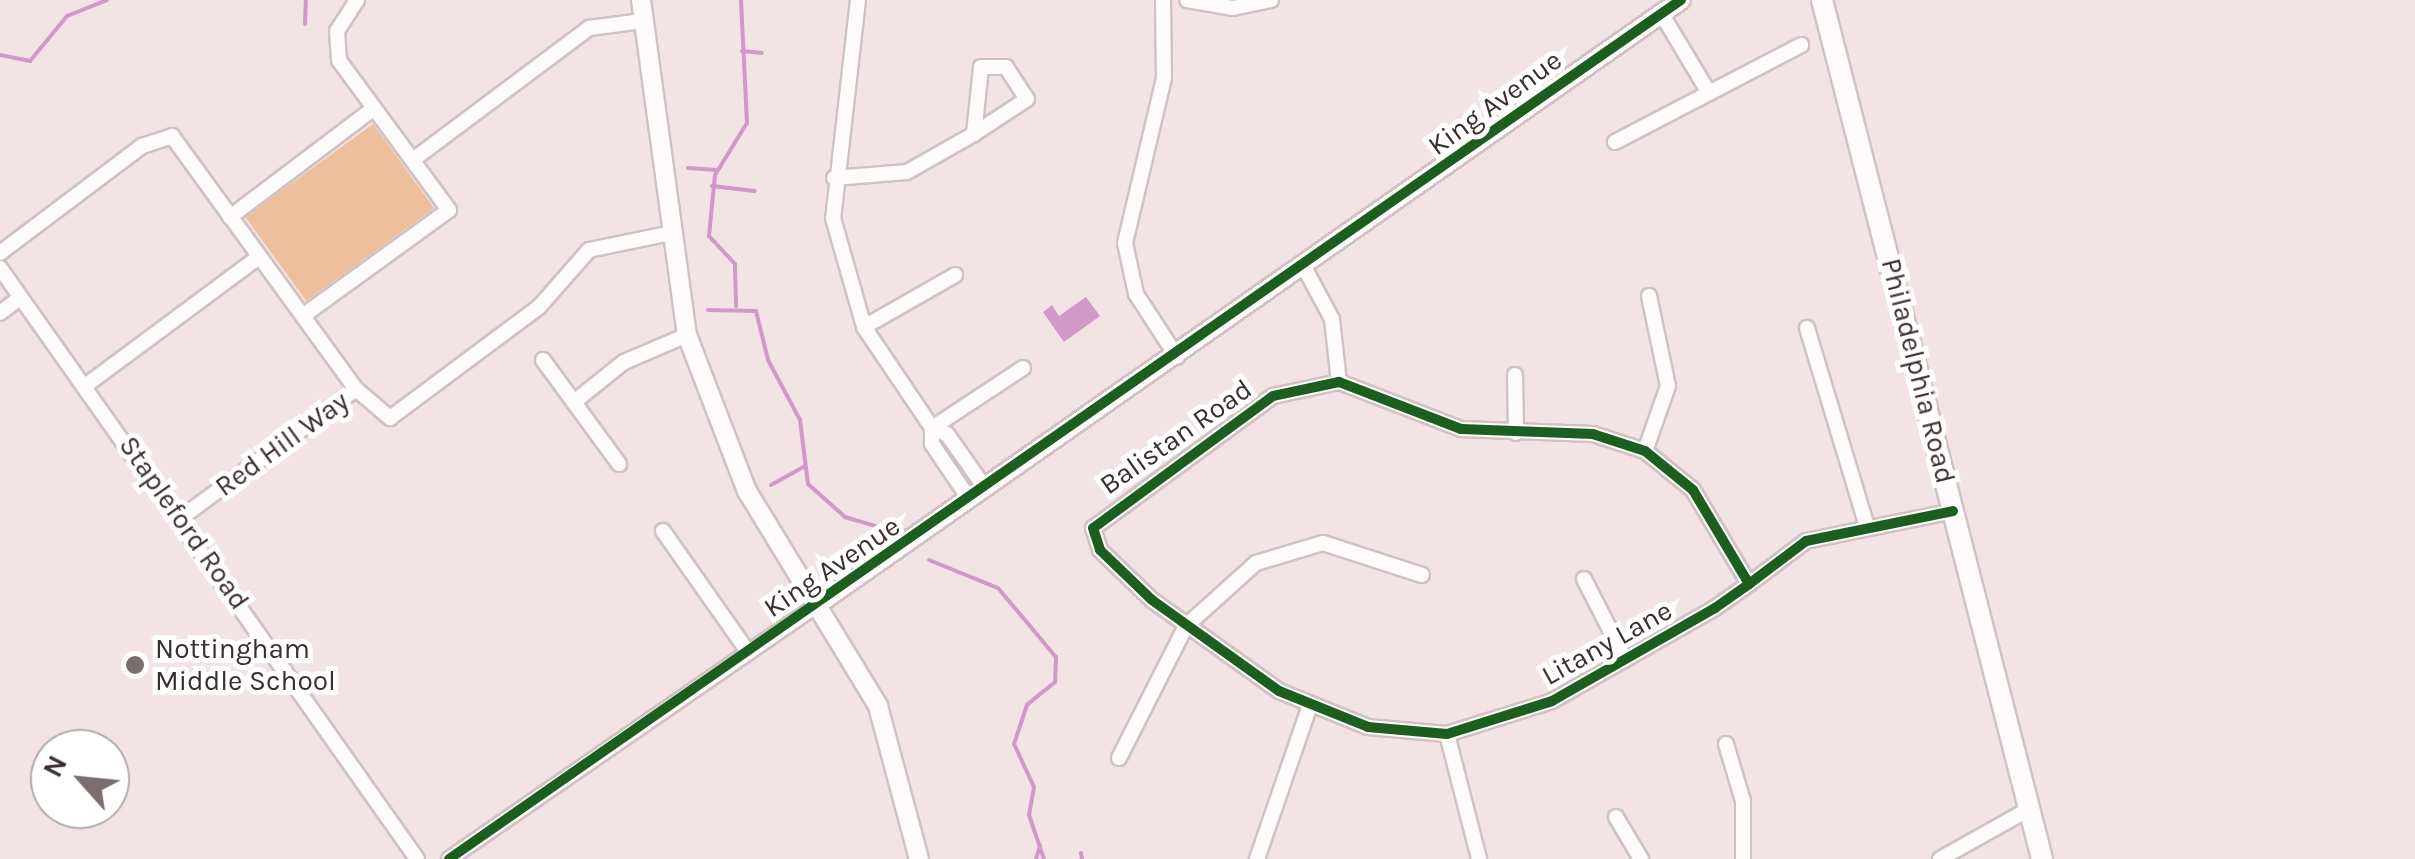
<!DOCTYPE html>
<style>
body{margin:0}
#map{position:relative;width:2415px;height:859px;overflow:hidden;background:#f4e3e4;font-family:Karla,sans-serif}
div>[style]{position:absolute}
.green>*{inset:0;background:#eebf9d;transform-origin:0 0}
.water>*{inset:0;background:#d099c7}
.stream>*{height:4px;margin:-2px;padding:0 2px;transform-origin:2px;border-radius:2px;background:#d099c7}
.roads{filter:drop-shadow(2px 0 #d0c2c2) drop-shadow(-2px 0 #d0c2c2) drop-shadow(0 2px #d0c2c2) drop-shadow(0 -2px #d0c2c2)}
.minor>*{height:14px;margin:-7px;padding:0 7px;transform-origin:7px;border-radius:7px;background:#fdfbfb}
.tertiary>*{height:18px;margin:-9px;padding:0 9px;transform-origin:9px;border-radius:9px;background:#fdfbfb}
.secondary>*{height:20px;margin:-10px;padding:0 10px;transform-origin:10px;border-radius:10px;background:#fdfbfb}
.cycleway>*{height:10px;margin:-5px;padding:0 5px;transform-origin:5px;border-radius:5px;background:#1b5e20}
.dots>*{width:28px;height:28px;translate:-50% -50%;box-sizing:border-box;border:5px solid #fff;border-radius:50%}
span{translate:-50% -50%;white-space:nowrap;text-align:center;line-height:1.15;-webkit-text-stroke:10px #fff;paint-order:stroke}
.street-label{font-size:28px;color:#3c2e2e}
.poi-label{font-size:28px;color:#3c2e2e}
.left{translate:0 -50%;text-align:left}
.north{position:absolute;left:30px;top:729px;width:100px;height:100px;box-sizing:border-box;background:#fff;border:2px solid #b1abab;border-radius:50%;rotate:297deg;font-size:28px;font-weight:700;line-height:40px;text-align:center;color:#3c2e2e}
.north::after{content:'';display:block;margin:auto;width:35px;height:45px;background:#7c6d6e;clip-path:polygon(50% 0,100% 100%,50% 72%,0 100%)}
</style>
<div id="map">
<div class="green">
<div style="left:373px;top:124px;width:104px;height:158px;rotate:54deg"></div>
</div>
<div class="water">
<div style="clip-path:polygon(1086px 297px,1100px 316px,1064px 342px,1043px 312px,1052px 305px,1059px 316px)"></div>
</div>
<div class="stream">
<div style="left:305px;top:24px;width:24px;rotate:-88deg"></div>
<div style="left:742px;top:51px;width:20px;rotate:6deg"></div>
<div style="left:0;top:55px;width:31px;rotate:11deg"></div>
<div style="left:30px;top:61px;width:58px;rotate:-50.6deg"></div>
<div style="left:67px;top:16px;width:43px;rotate:-21.8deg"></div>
<div style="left:688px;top:168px;width:29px;rotate:4deg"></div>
<div style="left:712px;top:186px;width:43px;rotate:6.6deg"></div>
<div style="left:736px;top:306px;width:42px;rotate:-91.4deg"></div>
<div style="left:735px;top:264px;width:38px;rotate:-133deg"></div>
<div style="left:709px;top:236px;width:61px;rotate:-84.4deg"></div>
<div style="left:715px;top:175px;width:61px;rotate:-58.4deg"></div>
<div style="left:747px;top:123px;width:123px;rotate:-92.8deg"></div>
<div style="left:708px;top:310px;width:48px;rotate:1.2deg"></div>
<div style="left:756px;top:311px;width:50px;rotate:76.2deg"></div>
<div style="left:768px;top:360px;width:68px;rotate:61.9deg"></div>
<div style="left:800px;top:420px;width:64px;rotate:82.9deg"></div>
<div style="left:808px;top:484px;width:50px;rotate:41.7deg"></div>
<div style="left:845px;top:517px;width:46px;rotate:16.5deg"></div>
<div style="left:771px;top:485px;width:39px;rotate:-29deg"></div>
<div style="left:929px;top:560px;width:74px;rotate:22.1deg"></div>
<div style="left:998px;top:588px;width:90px;rotate:50deg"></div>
<div style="left:1056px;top:657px;width:25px;rotate:92deg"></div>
<div style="left:1055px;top:682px;width:36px;rotate:141deg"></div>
<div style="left:1027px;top:705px;width:41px;rotate:108.4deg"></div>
<div style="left:1014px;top:744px;width:47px;rotate:65.1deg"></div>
<div style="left:1034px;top:787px;width:28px;rotate:100deg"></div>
<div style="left:1029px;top:815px;width:46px;rotate:71.2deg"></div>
<div style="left:1081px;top:853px;width:6px;rotate:81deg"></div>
<div style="left:1036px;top:859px;width:14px;rotate:-73deg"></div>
</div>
<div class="roads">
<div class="minor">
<div style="left:858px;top:0;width:219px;rotate:96.5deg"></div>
<div style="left:833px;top:218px;width:113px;rotate:74.1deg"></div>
<div style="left:864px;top:327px;width:122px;rotate:56deg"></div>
<div style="left:932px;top:428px;width:109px;rotate:-33.4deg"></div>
<div style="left:1163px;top:0;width:78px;rotate:89.3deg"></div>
<div style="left:1164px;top:78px;width:170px;rotate:103.3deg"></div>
<div style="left:1125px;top:243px;width:52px;rotate:77.8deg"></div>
<div style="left:1136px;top:294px;width:75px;rotate:56.9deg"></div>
<div style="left:1187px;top:0;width:47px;rotate:9.9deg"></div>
<div style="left:1233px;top:8px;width:39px;rotate:-12deg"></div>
<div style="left:1661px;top:13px;width:87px;rotate:59deg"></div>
<div style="left:981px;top:67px;width:25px"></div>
<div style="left:1006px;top:67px;width:38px;rotate:57deg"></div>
<div style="left:1027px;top:99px;width:64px;rotate:146.6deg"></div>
<div style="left:974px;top:134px;width:67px;rotate:-84deg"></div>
<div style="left:1615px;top:142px;width:210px;rotate:-27.5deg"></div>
<div style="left:414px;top:159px;width:219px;rotate:-36.8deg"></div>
<div style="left:589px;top:28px;width:54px;rotate:-7.4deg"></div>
<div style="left:834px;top:178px;width:73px;rotate:-4.7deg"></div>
<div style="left:907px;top:172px;width:77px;rotate:-29.6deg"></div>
<div style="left:230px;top:217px;width:179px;rotate:-37.1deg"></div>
<div style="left:0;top:253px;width:178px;rotate:-37deg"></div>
<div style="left:142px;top:146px;width:32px;rotate:-18deg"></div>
<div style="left:172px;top:136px;width:313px;rotate:54deg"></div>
<div style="left:356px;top:389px;width:45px;rotate:40.5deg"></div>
<div style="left:390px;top:418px;width:186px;rotate:-36.7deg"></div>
<div style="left:539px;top:307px;width:76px;rotate:-48.7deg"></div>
<div style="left:589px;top:250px;width:79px;rotate:-11.7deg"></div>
<div style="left:1304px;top:267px;width:59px;rotate:61.7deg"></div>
<div style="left:1332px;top:319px;width:63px;rotate:83.7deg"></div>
<div style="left:0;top:268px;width:723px;rotate:54.79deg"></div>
<div style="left:0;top:313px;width:25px;rotate:-37deg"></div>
<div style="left:304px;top:315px;width:179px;rotate:-35.9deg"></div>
<div style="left:449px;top:210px;width:186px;rotate:-126.3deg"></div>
<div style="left:339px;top:60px;width:29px;rotate:-94deg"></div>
<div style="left:337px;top:31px;width:37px;rotate:-57deg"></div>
<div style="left:864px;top:327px;width:105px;rotate:-29.7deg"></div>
<div style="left:1807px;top:328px;width:208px;rotate:73.2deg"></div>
<div style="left:543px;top:360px;width:129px;rotate:53.8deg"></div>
<div style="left:1515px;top:375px;width:58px;rotate:89deg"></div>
<div style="left:85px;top:386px;width:217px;rotate:-36.6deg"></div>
<div style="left:574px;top:402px;width:64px;rotate:-38.7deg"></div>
<div style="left:624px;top:362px;width:69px;rotate:-23.2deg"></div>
<div style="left:1645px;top:451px;width:69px;rotate:-70.5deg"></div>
<div style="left:1668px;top:386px;width:92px;rotate:-101.9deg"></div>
<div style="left:970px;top:500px;width:68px;rotate:-124.2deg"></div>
<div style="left:932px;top:444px;width:16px;rotate:-90deg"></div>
<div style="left:932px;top:428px;width:16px;rotate:22deg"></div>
<div style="left:947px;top:434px;width:67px;rotate:54.7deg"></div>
<div style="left:182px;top:517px;width:216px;rotate:-36.3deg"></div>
<div style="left:663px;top:531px;width:148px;rotate:54.9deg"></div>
<div style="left:1584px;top:579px;width:90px;rotate:62.9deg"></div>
<div style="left:1749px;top:584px;width:109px;rotate:-120.8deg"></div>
<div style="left:1693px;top:490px;width:62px;rotate:-140.9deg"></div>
<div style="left:1645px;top:451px;width:55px;rotate:-161.9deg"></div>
<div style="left:1593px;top:434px;width:132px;rotate:-177.8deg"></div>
<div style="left:1461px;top:429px;width:131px;rotate:-158.9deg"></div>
<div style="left:1339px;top:382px;width:67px;rotate:168deg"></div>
<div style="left:1273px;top:396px;width:223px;rotate:143.7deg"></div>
<div style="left:1093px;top:528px;width:23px;rotate:72deg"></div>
<div style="left:1100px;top:550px;width:72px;rotate:43.9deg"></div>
<div style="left:1152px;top:600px;width:156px;rotate:35.6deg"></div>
<div style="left:1279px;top:691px;width:96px;rotate:22deg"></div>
<div style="left:1368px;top:727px;width:79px;rotate:5.1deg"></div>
<div style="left:1447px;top:734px;width:110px;rotate:-17.4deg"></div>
<div style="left:1552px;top:701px;width:188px;rotate:-29.7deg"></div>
<div style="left:1715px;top:608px;width:42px;rotate:-35.2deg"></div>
<div style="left:1749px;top:584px;width:71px;rotate:-37deg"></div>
<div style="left:1806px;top:541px;width:150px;rotate:-11.5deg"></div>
<div style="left:1447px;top:734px;width:129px;rotate:75.6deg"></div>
<div style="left:1726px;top:744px;width:59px;rotate:73.4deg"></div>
<div style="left:1743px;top:801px;width:58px;rotate:90deg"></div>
<div style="left:1119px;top:758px;width:148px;rotate:-63.1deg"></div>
<div style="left:1186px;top:626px;width:94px;rotate:-42deg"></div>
<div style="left:1256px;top:563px;width:70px;rotate:-16.6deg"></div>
<div style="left:1323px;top:543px;width:104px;rotate:17.9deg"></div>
<div style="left:1616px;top:817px;width:49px;rotate:59.2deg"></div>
<div style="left:449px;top:859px;width:449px;rotate:-34.6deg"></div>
<div style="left:1257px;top:859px;width:160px;rotate:-71deg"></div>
<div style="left:1940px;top:859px;width:102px;rotate:-29.3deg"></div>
</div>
<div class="tertiary">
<div style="left:641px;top:0;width:338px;rotate:82.2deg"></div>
<div style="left:687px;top:335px;width:167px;rotate:69deg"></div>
<div style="left:747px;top:491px;width:252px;rotate:58.6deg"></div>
<div style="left:878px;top:706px;width:158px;rotate:75deg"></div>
<div style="left:818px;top:604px;width:1053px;rotate:-34.99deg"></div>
</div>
<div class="secondary">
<div style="left:1822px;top:0;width:887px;rotate:75.63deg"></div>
</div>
</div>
<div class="cycleway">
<div style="left:1749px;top:584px;width:109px;rotate:-120.8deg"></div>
<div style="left:1693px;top:490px;width:62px;rotate:-140.9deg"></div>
<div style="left:1645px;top:451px;width:55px;rotate:-161.9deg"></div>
<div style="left:1593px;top:434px;width:132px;rotate:-177.8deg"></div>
<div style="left:1461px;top:429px;width:131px;rotate:-158.9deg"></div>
<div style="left:1339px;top:382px;width:67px;rotate:168deg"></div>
<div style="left:1273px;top:396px;width:223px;rotate:143.7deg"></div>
<div style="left:1093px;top:528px;width:23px;rotate:72deg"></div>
<div style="left:1100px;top:550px;width:72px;rotate:43.9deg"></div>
<div style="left:1152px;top:600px;width:156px;rotate:35.6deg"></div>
<div style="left:1279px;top:691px;width:96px;rotate:22deg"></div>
<div style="left:1368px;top:727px;width:79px;rotate:5.1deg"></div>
<div style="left:1447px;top:734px;width:110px;rotate:-17.4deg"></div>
<div style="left:1552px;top:701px;width:188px;rotate:-29.7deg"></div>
<div style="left:1715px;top:608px;width:42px;rotate:-35.2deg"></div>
<div style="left:1749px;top:584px;width:71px;rotate:-37deg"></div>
<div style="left:1806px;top:541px;width:150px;rotate:-11.5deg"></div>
<div style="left:449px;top:859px;width:1502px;rotate:-34.89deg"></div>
</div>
<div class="dots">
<div style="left:135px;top:665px;background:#7c6d6e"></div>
</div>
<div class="street-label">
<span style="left:1495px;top:103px;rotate:-36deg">King Avenue</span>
<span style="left:1918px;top:371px;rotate:76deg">Philadelphia Road</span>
<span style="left:1176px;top:437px;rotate:-35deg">Balistan Road</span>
<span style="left:282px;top:444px;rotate:-36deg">Red Hill Way</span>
<span style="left:184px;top:523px;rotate:55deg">Stapleford Road</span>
<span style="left:832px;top:567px;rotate:-34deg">King Avenue</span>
<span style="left:1607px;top:643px;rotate:-29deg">Litany Lane</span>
</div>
<div class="poi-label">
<span class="left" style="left:155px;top:665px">Nottingham<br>Middle School</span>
</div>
<div class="north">N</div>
</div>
